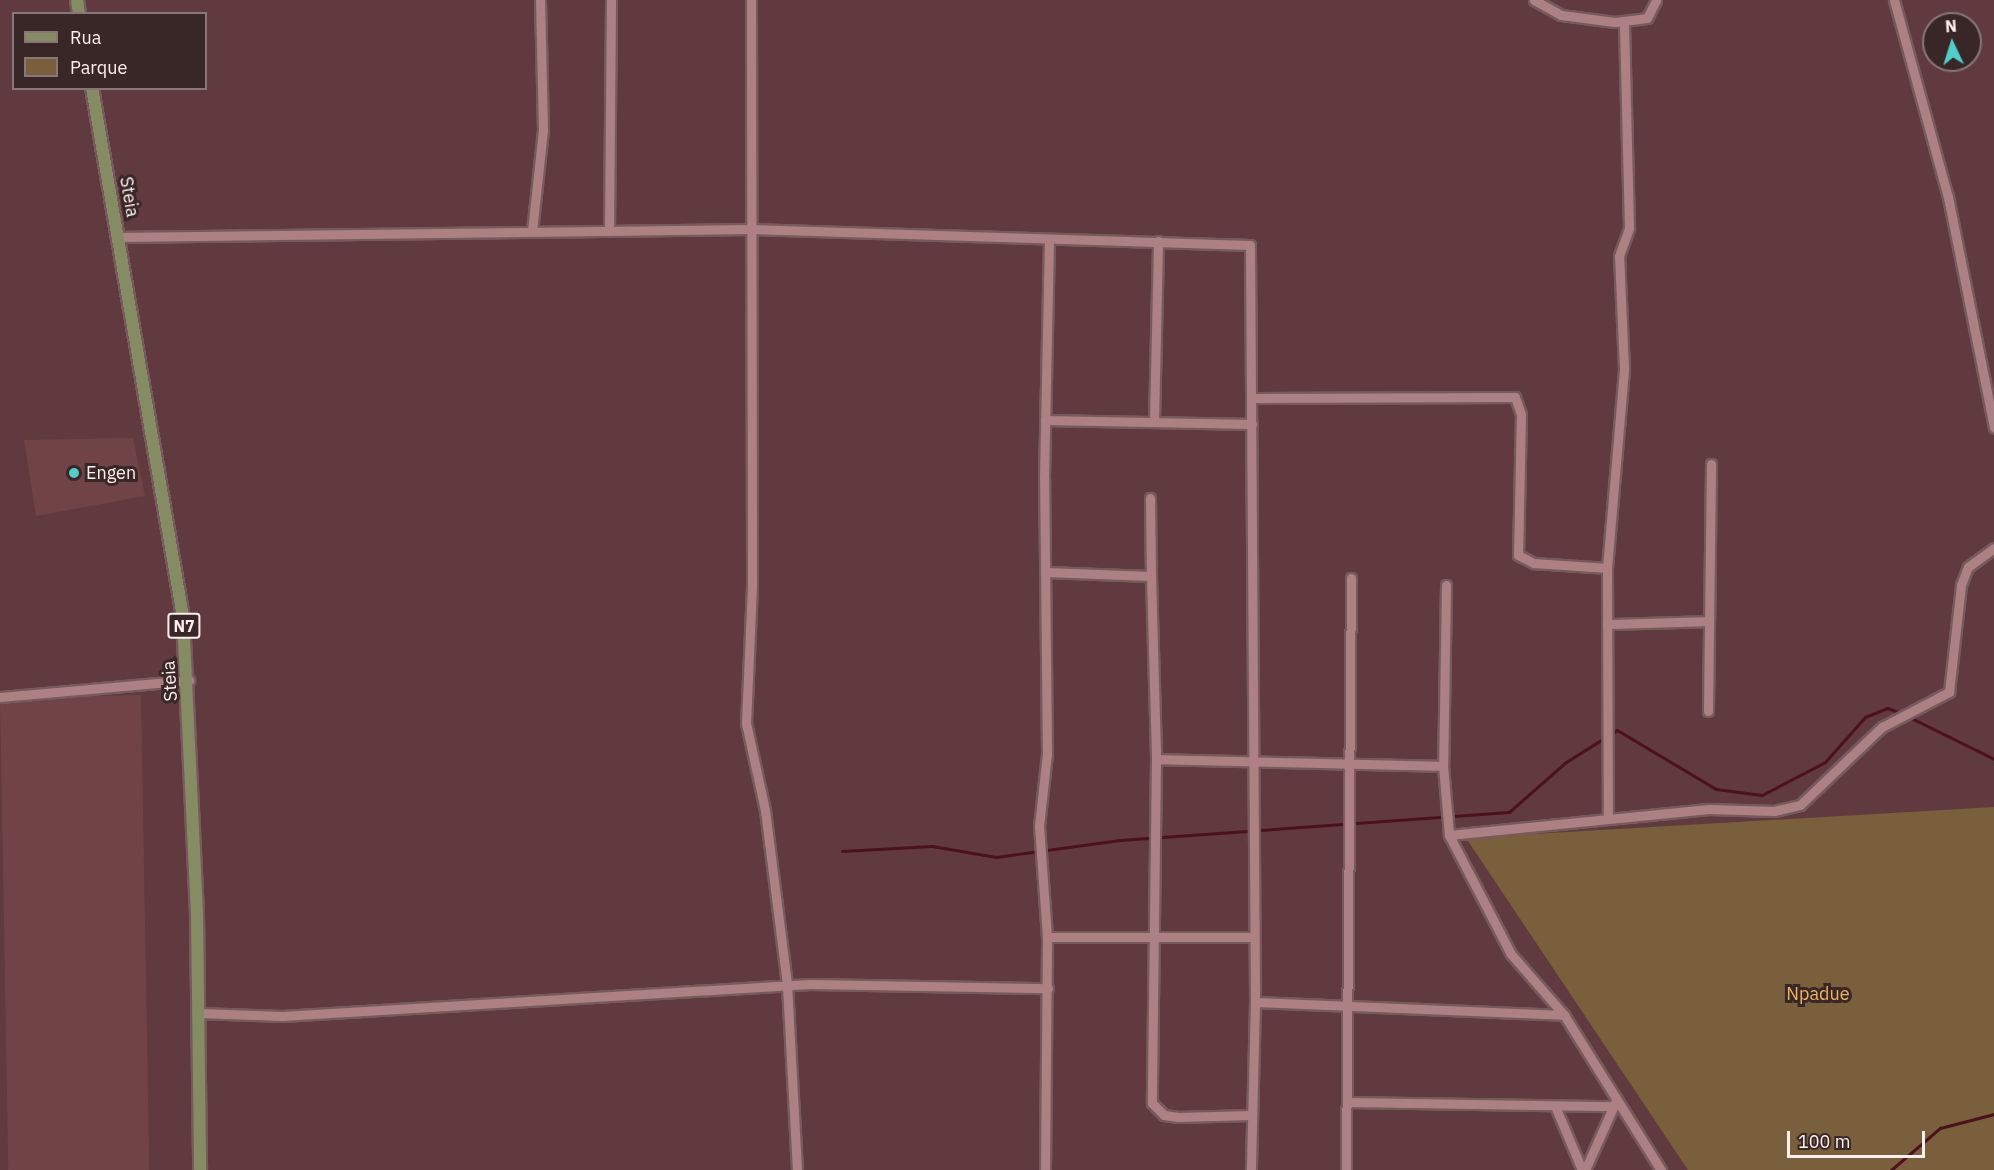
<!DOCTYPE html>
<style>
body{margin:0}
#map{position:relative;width:1994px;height:1170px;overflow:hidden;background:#603a3e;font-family:"IBM Plex Sans",sans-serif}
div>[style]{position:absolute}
.built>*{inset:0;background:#704347;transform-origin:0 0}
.green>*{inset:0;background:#795f3c}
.stream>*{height:3px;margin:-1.5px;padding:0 1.5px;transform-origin:1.5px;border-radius:1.5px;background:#4c111d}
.roads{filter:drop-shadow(2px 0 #775a5d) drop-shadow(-2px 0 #775a5d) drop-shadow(0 2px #775a5d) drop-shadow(0 -2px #775a5d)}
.minor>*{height:9px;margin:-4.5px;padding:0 4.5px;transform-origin:4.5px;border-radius:4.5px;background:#ad8184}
.major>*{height:12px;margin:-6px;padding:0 6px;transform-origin:6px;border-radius:6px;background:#858c63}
.dots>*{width:16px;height:16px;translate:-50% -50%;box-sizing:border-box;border:3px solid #392728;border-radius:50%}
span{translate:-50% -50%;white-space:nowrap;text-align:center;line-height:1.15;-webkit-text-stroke:6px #392728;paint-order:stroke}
.shield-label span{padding:2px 4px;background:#392728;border:2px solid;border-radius:4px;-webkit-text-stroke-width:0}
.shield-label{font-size:16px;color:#feefef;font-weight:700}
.street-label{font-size:18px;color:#feefef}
.poi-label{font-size:18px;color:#feefef}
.left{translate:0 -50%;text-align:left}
.park-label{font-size:18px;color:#edb263}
.legend{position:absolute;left:12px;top:12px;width:195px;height:78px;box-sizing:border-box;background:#392728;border:2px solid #887778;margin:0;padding:8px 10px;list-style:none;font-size:18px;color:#feefef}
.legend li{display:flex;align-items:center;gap:12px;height:30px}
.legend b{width:30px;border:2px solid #887778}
.north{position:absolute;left:1922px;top:12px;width:60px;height:60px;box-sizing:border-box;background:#392728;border:2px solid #887778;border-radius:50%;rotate:356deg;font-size:16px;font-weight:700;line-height:24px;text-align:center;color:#feefef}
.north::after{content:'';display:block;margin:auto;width:21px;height:27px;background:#53cdca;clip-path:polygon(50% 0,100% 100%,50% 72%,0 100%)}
.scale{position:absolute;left:1787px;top:1131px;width:138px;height:27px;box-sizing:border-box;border:3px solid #feefef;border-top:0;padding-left:8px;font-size:18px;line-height:21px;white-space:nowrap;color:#feefef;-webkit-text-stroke:4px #392728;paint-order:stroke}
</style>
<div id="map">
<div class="built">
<div style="clip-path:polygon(133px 438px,145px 496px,36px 516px,24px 440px)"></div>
<div style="left:141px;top:695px;width:475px;height:141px;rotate:89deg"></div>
</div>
<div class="green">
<div style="clip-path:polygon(1994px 807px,1994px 1170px,1688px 1170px,1466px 838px)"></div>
</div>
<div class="stream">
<div style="left:1907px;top:716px;width:97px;rotate:26.3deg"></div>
<div style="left:842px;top:851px;width:90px;rotate:-3.2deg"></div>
<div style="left:932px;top:846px;width:65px;rotate:9.8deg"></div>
<div style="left:996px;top:857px;width:125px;rotate:-7.8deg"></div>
<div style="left:1120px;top:840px;width:390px;rotate:-4.1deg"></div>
<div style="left:1509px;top:812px;width:76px;rotate:-41.3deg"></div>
<div style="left:1566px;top:762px;width:60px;rotate:-32.1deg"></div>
<div style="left:1617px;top:730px;width:115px;rotate:30.8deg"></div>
<div style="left:1716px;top:789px;width:46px;rotate:7.4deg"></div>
<div style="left:1762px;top:795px;width:71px;rotate:-27.6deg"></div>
<div style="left:1825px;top:762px;width:60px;rotate:-48.4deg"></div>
<div style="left:1865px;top:717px;width:24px;rotate:-22deg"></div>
<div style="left:1887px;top:708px;width:15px;rotate:20deg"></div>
<div style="left:1891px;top:1170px;width:65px;rotate:-40.6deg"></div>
<div style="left:1940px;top:1128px;width:56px;rotate:-14.5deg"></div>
</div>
<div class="roads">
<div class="minor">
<div style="left:751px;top:0;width:586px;rotate:89.9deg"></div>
<div style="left:752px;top:586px;width:137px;rotate:92.5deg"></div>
<div style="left:746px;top:723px;width:89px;rotate:77.7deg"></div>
<div style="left:765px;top:810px;width:176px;rotate:82.8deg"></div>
<div style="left:787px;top:985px;width:185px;rotate:86.9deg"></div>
<div style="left:1534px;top:0;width:31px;rotate:29deg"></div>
<div style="left:1561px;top:15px;width:54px;rotate:7.4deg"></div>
<div style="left:1615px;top:22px;width:32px;rotate:-7deg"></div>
<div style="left:1647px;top:18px;width:20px;rotate:-63deg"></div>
<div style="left:1894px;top:0;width:204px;rotate:74.7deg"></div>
<div style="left:1948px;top:197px;width:235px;rotate:78.7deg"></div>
<div style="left:532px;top:231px;width:102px;rotate:-83.8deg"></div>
<div style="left:543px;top:130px;width:130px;rotate:-91.3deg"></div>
<div style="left:609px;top:231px;width:231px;rotate:-89.5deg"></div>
<div style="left:117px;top:237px;width:633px;rotate:-0.72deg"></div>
<div style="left:750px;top:229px;width:500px;rotate:1.83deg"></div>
<div style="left:1250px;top:245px;width:757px;rotate:89.62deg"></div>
<div style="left:1255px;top:1002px;width:168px;rotate:91.4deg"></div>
<div style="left:1253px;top:398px;width:262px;rotate:-0.2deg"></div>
<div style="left:1515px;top:397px;width:18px;rotate:71deg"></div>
<div style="left:1521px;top:414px;width:141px;rotate:91.2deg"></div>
<div style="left:1518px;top:555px;width:18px;rotate:27deg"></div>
<div style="left:1534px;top:563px;width:73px;rotate:3.9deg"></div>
<div style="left:1607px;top:568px;width:200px;rotate:-85.1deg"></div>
<div style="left:1624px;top:369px;width:113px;rotate:-92.5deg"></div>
<div style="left:1619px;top:256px;width:30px;rotate:-70deg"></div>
<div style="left:1629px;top:228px;width:206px;rotate:-91.4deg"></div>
<div style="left:1045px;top:420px;width:207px;rotate:1.1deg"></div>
<div style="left:1154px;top:421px;width:180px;rotate:-88.7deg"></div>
<div style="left:1150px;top:498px;width:78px;rotate:89.3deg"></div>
<div style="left:1607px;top:568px;width:250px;rotate:89.8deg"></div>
<div style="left:1045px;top:572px;width:106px;rotate:2.2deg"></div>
<div style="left:1151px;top:576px;width:183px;rotate:88.4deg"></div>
<div style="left:1156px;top:759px;width:287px;rotate:1.4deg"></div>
<div style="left:1446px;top:585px;width:181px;rotate:90.9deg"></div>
<div style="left:1443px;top:766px;width:69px;rotate:85deg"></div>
<div style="left:1449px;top:835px;width:134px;rotate:62.5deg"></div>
<div style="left:1511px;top:954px;width:81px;rotate:49deg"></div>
<div style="left:1564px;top:1015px;width:183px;rotate:58deg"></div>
<div style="left:1607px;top:624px;width:100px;rotate:-1.7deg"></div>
<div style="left:0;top:697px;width:190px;rotate:-5.1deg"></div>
<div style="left:1708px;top:711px;width:247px;rotate:-89.3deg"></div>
<div style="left:1156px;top:759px;width:344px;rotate:90.7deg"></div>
<div style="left:1152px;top:1103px;width:17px;rotate:45deg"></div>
<div style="left:1164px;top:1115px;width:14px;rotate:8deg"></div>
<div style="left:1178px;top:1117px;width:74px;rotate:-1.5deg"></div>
<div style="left:1449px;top:835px;width:261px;rotate:-5.7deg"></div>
<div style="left:1709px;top:809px;width:65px;rotate:1.8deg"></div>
<div style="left:1774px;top:811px;width:27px;rotate:-13deg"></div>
<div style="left:1800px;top:805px;width:113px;rotate:-43.6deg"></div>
<div style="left:1882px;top:727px;width:76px;rotate:-27.6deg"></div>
<div style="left:1949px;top:692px;width:108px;rotate:-83.6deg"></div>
<div style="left:1961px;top:585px;width:19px;rotate:-69deg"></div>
<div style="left:1968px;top:567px;width:32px;rotate:-36deg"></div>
<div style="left:1047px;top:937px;width:207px"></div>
<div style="left:1255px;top:1002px;width:309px;rotate:2.4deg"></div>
<div style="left:199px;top:1013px;width:83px;rotate:2.1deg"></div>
<div style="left:282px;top:1016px;width:529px;rotate:-3.47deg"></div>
<div style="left:810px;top:984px;width:238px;rotate:1deg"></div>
<div style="left:1349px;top:1102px;width:264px;rotate:0.9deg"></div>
<div style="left:1555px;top:1106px;width:69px;rotate:67.1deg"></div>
<div style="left:1045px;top:1170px;width:233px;rotate:-89.5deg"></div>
<div style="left:1047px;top:937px;width:111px;rotate:-94.1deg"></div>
<div style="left:1039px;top:826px;width:72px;rotate:-83.7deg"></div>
<div style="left:1047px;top:754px;width:276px;rotate:-90.6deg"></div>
<div style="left:1044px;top:478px;width:239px;rotate:-88.8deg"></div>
<div style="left:1346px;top:1170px;width:592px;rotate:-89.52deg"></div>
<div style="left:1585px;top:1170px;width:73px;rotate:-65.9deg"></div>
</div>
<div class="major">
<div style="left:77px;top:0;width:14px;rotate:82deg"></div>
<div style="left:92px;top:88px;width:537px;rotate:80.24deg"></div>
<div style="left:183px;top:617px;width:297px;rotate:87.3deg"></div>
<div style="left:197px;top:914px;width:256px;rotate:89.3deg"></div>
</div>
</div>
<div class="dots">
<div style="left:74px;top:473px;background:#53cdca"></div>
</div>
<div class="shield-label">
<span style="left:184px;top:626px">N7</span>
</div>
<div class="street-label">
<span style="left:129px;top:197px;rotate:80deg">Steia</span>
<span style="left:170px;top:681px;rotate:-94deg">Steia</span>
</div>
<div class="poi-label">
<span class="left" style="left:86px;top:473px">Engen</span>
</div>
<div class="park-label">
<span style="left:1818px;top:994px">Npadue</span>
</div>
<ul class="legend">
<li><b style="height:8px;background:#858c63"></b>Rua</li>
<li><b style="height:16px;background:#795f3c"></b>Parque</li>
</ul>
<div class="north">N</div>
<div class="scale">100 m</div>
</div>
